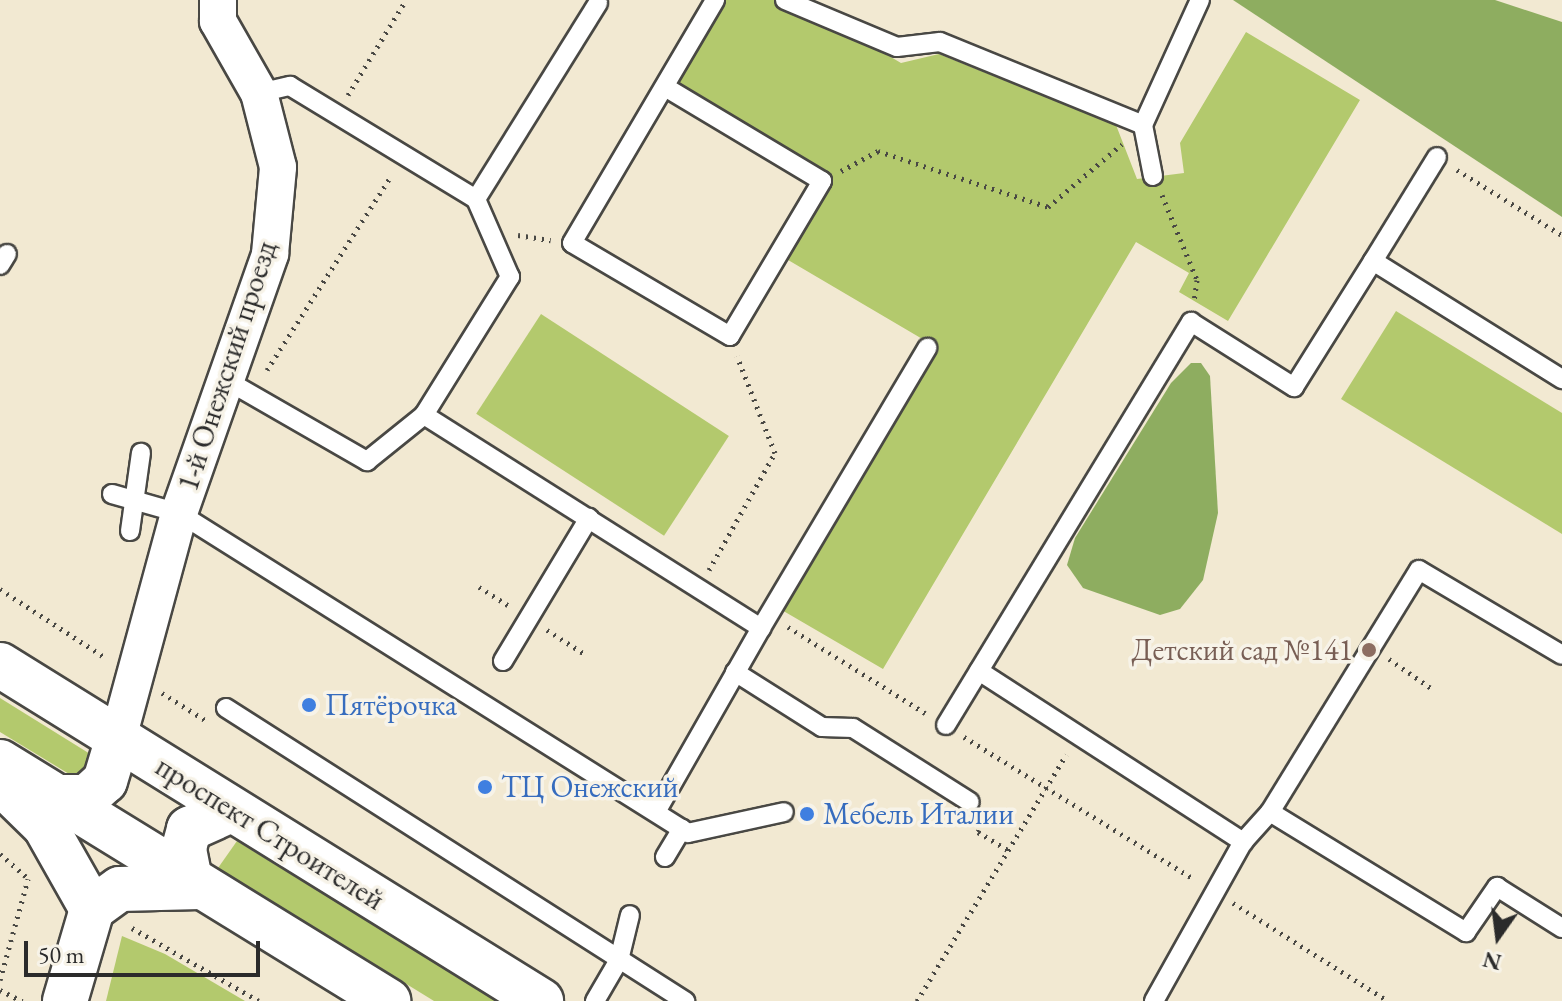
<!DOCTYPE html>
<meta charset="utf-8">
<style>
body{margin:0}
#map{position:relative;width:1562px;height:1001px;overflow:hidden;background:#f2e9d2;font-family:"EB Garamond",serif}
div>[style]{position:absolute}
.green>*{inset:0;background:#b3c96d;transform-origin:0 0}
.forest>*{inset:0;background:#8ead60}
.path>*{height:5px;margin-top:-2.5px;transform-origin:0;background:repeating-linear-gradient(90deg,#494844 0 2px,transparent 0 8px)}
.roads{filter:drop-shadow(2px 0 #494844) drop-shadow(-2px 0 #494844) drop-shadow(0 2px #494844) drop-shadow(0 -2px #494844)}
.lane>*{height:18px;margin:-9px;padding:0 9px;transform-origin:9px;border-radius:9px;background:#fff}
.street>*{height:36px;margin:-18px;padding:0 18px;transform-origin:18px;border-radius:18px;background:#fff}
.secondary>*{height:44px;margin:-22px;padding:0 22px;transform-origin:22px;border-radius:22px;background:#fff}
.primary>*{height:44px;margin:-22px;padding:0 22px;transform-origin:22px;border-radius:22px;background:#fff}
.dots>*{width:22px;height:22px;translate:-50% -50%;box-sizing:border-box;border:4px solid #f7f3e8;border-radius:50%}
span{translate:-50% -50%;white-space:nowrap;text-align:center;line-height:1.15;-webkit-text-stroke:7px #f7f3e8;paint-order:stroke}
.street-label{font-size:30px;color:#2b2b2b}
.education-label{font-size:30px;color:#785e54}
.right{translate:-100% -50%;text-align:right}
.shop-label{font-size:30px;color:#366cbe}
.left{translate:0 -50%;text-align:left}
.north{position:absolute;left:1458px;top:897px;width:80px;height:80px;-webkit-text-stroke:6px #f7f3e8;paint-order:stroke;rotate:194deg;font-size:22px;font-weight:700;line-height:32px;text-align:center;color:#2b2b2b}
.north::after{content:'';display:block;margin:auto;width:28px;height:36px;background:#2b2b2b;clip-path:polygon(50% 0,100% 100%,50% 72%,0 100%)}
.scale{position:absolute;left:24px;top:941px;width:236px;height:36px;box-sizing:border-box;border:4px solid #2b2b2b;border-top:0;padding-left:10px;font-size:24px;line-height:28px;white-space:nowrap;color:#2b2b2b;-webkit-text-stroke:6px #f7f3e8;paint-order:stroke}
</style>
<div id="map">
<div class="green">
<div style="clip-path:polygon(704px 0,794px 0,901px 63px,939px 54px,1116px 125px,1137px 179px,1184px 173px,1180px 143px,1246px 32px,1360px 100px,1228px 321px,1179px 292px,1189px 273px,1136px 242px,883px 669px,780px 609px,936px 347px,783px 257px,824px 185px,654px 85px)"></div>
<div style="clip-path:polygon(1396px 311px,1562px 413px,1562px 534px,1341px 399px)"></div>
<div style="left:541px;top:314px;width:224px;height:119px;rotate:33deg"></div>
<div style="clip-path:polygon(0 698px,95px 757px,79px 780px,0 732px)"></div>
<div style="clip-path:polygon(237px 841px,498px 1001px,434px 1001px,218px 868px)"></div>
<div style="clip-path:polygon(122px 936px,165px 954px,245px 1001px,106px 1001px)"></div>
</div>
<div class="forest">
<div style="clip-path:polygon(1233px 0,1495px 0,1562px 22px,1562px 217px)"></div>
<div style="clip-path:polygon(1191px 363px,1201px 363px,1210px 376px,1218px 513px,1203px 580px,1180px 609px,1160px 615px,1083px 588px,1067px 565px,1075px 538px,1171px 383px)"></div>
</div>
<div class="path">
<div style="left:348px;top:95px;width:111px;rotate:-58.6deg"></div>
<div style="left:1457px;top:170px;width:123px;rotate:31.8deg"></div>
<div style="left:841px;top:171px;width:42px;rotate:-28.4deg"></div>
<div style="left:878px;top:151px;width:179px;rotate:18.2deg"></div>
<div style="left:1048px;top:207px;width:97px;rotate:-40.4deg"></div>
<div style="left:1162px;top:195px;width:92px;rotate:67.6deg"></div>
<div style="left:1197px;top:280px;width:21px;rotate:98deg"></div>
<div style="left:518px;top:235px;width:33px;rotate:9deg"></div>
<div style="left:267px;top:370px;width:230px;rotate:-57.4deg"></div>
<div style="left:709px;top:570px;width:134px;rotate:-60.6deg"></div>
<div style="left:775px;top:453px;width:104px;rotate:-111.4deg"></div>
<div style="left:479px;top:587px;width:34px;rotate:32deg"></div>
<div style="left:0;top:589px;width:126px;rotate:33.1deg"></div>
<div style="left:788px;top:627px;width:162px;rotate:32.1deg"></div>
<div style="left:547px;top:630px;width:43px;rotate:32.6deg"></div>
<div style="left:1389px;top:659px;width:51px;rotate:34.6deg"></div>
<div style="left:162px;top:693px;width:51px;rotate:32.1deg"></div>
<div style="left:964px;top:737px;width:270px;rotate:31.7deg"></div>
<div style="left:983px;top:823px;width:10px;rotate:119deg"></div>
<div style="left:978px;top:832px;width:35px;rotate:31deg"></div>
<div style="left:0;top:854px;width:38px;rotate:41deg"></div>
<div style="left:1233px;top:903px;width:183px;rotate:32.3deg"></div>
<div style="left:132px;top:928px;width:146px;rotate:29.9deg"></div>
<div style="left:0;top:980px;width:105px;rotate:-74.5deg"></div>
<div style="left:0;top:990px;width:25px;rotate:27deg"></div>
<div style="left:917px;top:1001px;width:288px;rotate:-58.8deg"></div>
</div>
<div class="roads">
<div class="lane">
<div style="left:785px;top:0;width:121px;rotate:22.8deg"></div>
<div style="left:897px;top:47px;width:43px;rotate:-6.6deg"></div>
<div style="left:940px;top:42px;width:219px;rotate:22.2deg"></div>
<div style="left:665px;top:87px;width:183px;rotate:30.9deg"></div>
<div style="left:822px;top:181px;width:180px;rotate:120.7deg"></div>
<div style="left:730px;top:336px;width:183px;rotate:-149.5deg"></div>
<div style="left:572px;top:243px;width:282px;rotate:-59.5deg"></div>
<div style="left:259px;top:93px;width:32px;rotate:-13deg"></div>
<div style="left:290px;top:86px;width:218px;rotate:31.3deg"></div>
<div style="left:1153px;top:176px;width:52px;rotate:-101.1deg"></div>
<div style="left:1143px;top:125px;width:137px;rotate:-65.5deg"></div>
<div style="left:1373px;top:261px;width:122px;rotate:-58.4deg"></div>
<div style="left:0;top:265px;width:13px;rotate:-58deg"></div>
<div style="left:226px;top:380px;width:163px;rotate:29.9deg"></div>
<div style="left:367px;top:461px;width:73px;rotate:-38.9deg"></div>
<div style="left:424px;top:415px;width:399px;rotate:32.3deg"></div>
<div style="left:761px;top:628px;width:210px;rotate:119.7deg"></div>
<div style="left:424px;top:415px;width:163px;rotate:-58.1deg"></div>
<div style="left:510px;top:277px;width:85px;rotate:-113.6deg"></div>
<div style="left:476px;top:199px;width:231px;rotate:-58.1deg"></div>
<div style="left:112px;top:494px;width:70px;rotate:15.8deg"></div>
<div style="left:179px;top:513px;width:601px;rotate:32.16deg"></div>
<div style="left:688px;top:833px;width:98px;rotate:-12.3deg"></div>
<div style="left:130px;top:531px;width:79px;rotate:-82deg"></div>
<div style="left:761px;top:628px;width:326px;rotate:-59.3deg"></div>
<div style="left:503px;top:661px;width:167px;rotate:-59deg"></div>
<div style="left:979px;top:671px;width:315px;rotate:32.9deg"></div>
<div style="left:735px;top:672px;width:103px;rotate:32.3deg"></div>
<div style="left:822px;top:727px;width:31px;rotate:2deg"></div>
<div style="left:853px;top:728px;width:138px;rotate:32.3deg"></div>
<div style="left:226px;top:708px;width:545px;rotate:32.55deg"></div>
<div style="left:946px;top:725px;width:472px;rotate:-58.7deg"></div>
<div style="left:1191px;top:322px;width:122px;rotate:32.3deg"></div>
<div style="left:1294px;top:387px;width:149px;rotate:-57.9deg"></div>
<div style="left:1373px;top:261px;width:223px;rotate:32deg"></div>
<div style="left:1270px;top:812px;width:230px;rotate:31.5deg"></div>
<div style="left:1466px;top:932px;width:55px;rotate:-55.4deg"></div>
<div style="left:1497px;top:887px;width:77px;rotate:32.2deg"></div>
<div style="left:665px;top:857px;width:33px;rotate:-59deg"></div>
<div style="left:595px;top:1001px;width:48px;rotate:-59.7deg"></div>
<div style="left:619px;top:960px;width:46px;rotate:-76.3deg"></div>
<div style="left:1154px;top:1001px;width:182px;rotate:-60.8deg"></div>
<div style="left:1243px;top:842px;width:40px;rotate:-48deg"></div>
<div style="left:1270px;top:812px;width:284px;rotate:-58.4deg"></div>
<div style="left:1419px;top:570px;width:166px;rotate:30.7deg"></div>
</div>
<div class="street">
<div style="left:118px;top:738px;width:233px;rotate:-74.8deg"></div>
<div style="left:179px;top:513px;width:275px;rotate:-70.6deg"></div>
<div style="left:270px;top:254px;width:87px;rotate:-84.7deg"></div>
<div style="left:278px;top:167px;width:76px;rotate:-104.4deg"></div>
<div style="left:259px;top:93px;width:83px;rotate:-119.7deg"></div>
<div style="left:218px;top:21px;width:21px;rotate:-90deg"></div>
</div>
<div class="secondary">
<div style="left:0;top:782px;width:63px;rotate:44.4deg"></div>
<div style="left:45px;top:826px;width:95px;rotate:60.5deg"></div>
<div style="left:92px;top:909px;width:34px;rotate:-36deg"></div>
<div style="left:120px;top:889px;width:80px;rotate:-1.4deg"></div>
<div style="left:65px;top:1001px;width:96px;rotate:-73.6deg"></div>
</div>
<div class="primary">
<div style="left:0;top:665px;width:637px;rotate:31.84deg"></div>
<div style="left:0;top:762px;width:456px;rotate:31.6deg"></div>
<div style="left:56px;top:797px;width:31px"></div>
<div style="left:87px;top:797px;width:24px;rotate:-42deg"></div>
<div style="left:105px;top:781px;width:45px;rotate:-73.2deg"></div>
<div style="left:190px;top:880px;width:33px;rotate:-101deg"></div>
<div style="left:184px;top:848px;width:20px;rotate:-75deg"></div>
<div style="left:189px;top:829px;width:46px;rotate:-24.3deg"></div>
</div>
</div>
<div class="dots">
<div style="left:1369px;top:650px;background:#8d6e63"></div>
<div style="left:309px;top:705px;background:#3f7fe0"></div>
<div style="left:485px;top:787px;background:#3f7fe0"></div>
<div style="left:807px;top:814px;background:#3f7fe0"></div>
</div>
<div class="street-label">
<span style="left:227px;top:366px;rotate:-72deg">1-й Онежский проезд</span>
<span style="left:270px;top:833px;rotate:32deg">проспект Строителей</span>
</div>
<div class="education-label">
<span class="right" style="left:1353px;top:650px">Детский сад №141</span>
</div>
<div class="shop-label">
<span class="left" style="left:325px;top:705px">Пятёрочка</span>
<span class="left" style="left:501px;top:787px">ТЦ Онежский</span>
<span class="left" style="left:823px;top:814px">Мебель Италии</span>
</div>
<div class="north">N</div>
<div class="scale">50 m</div>
</div>
